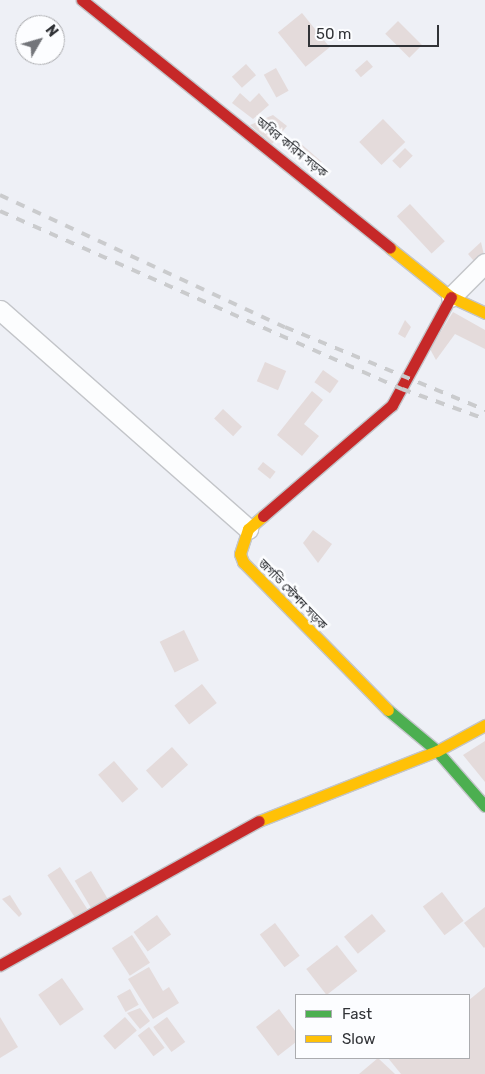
<!DOCTYPE html>
<meta charset="utf-8">
<style>
body{margin:0}
#map{position:relative;width:485px;height:1074px;overflow:hidden;background:#eef0f6;font-family:Rubik,"Noto Sans Bengali",sans-serif}
div>[style]{position:absolute}
.building>*{inset:0;background:#e4dbdb;transform-origin:0 0}
.roads{filter:drop-shadow(1px 0 #c3c5c9) drop-shadow(-1px 0 #c3c5c9) drop-shadow(0 1px #c3c5c9) drop-shadow(0 -1px #c3c5c9)}
.street>*{height:19px;margin:-9.5px;padding:0 9.5px;transform-origin:9.5px;border-radius:9.5px;background:#fcfdfe}
.fast>*{height:11px;margin:-5.5px;padding:0 5.5px;transform-origin:5.5px;border-radius:5.5px;background:#4caf50}
.slow>*{height:11px;margin:-5.5px;padding:0 5.5px;transform-origin:5.5px;border-radius:5.5px;background:#ffc107}
.jam>*{height:11px;margin:-5.5px;padding:0 5.5px;transform-origin:5.5px;border-radius:5.5px;background:#c62828}
.rail>*{height:4px;margin-top:-2px;transform-origin:0;background:repeating-linear-gradient(90deg,#cacbcd 0 9px,transparent 0 18px)}
span{translate:-50% -50%;white-space:nowrap;text-align:center;line-height:1.15;-webkit-text-stroke:5px #fcfdff;paint-order:stroke}
.street-label{font-size:12px;color:#313337}
.legend{position:absolute;left:295px;top:994px;width:175px;height:65px;box-sizing:border-box;background:#fcfdff;border:1px solid #abacaf;margin:0;padding:6px 9px;list-style:none;font-size:15px;color:#313337}
.legend li{display:flex;align-items:center;gap:10px;height:25px}
.legend b{width:25px;border:1px solid #abacaf}
.north{position:absolute;left:15px;top:15px;width:50px;height:50px;box-sizing:border-box;background:#fcfdff;border:1px solid #abacaf;border-radius:50%;rotate:52deg;font-size:14px;font-weight:700;line-height:20px;text-align:center;color:#313337}
.north::after{content:'';display:block;margin:auto;width:18px;height:22px;background:#73757a;clip-path:polygon(50% 0,100% 100%,50% 72%,0 100%)}
.scale{position:absolute;left:308px;top:25px;width:131px;height:22px;box-sizing:border-box;border:2px solid #313337;border-top:0;padding-left:6px;font-size:15px;line-height:18px;white-space:nowrap;color:#313337;-webkit-text-stroke:4px #fcfdff;paint-order:stroke}
</style>
<div id="map">
<div class="building">
<div style="left:302px;top:13px;width:44px;height:31px;rotate:51deg"></div>
<div style="left:398px;top:21px;width:34px;height:18px;rotate:45deg"></div>
<div style="left:367px;top:60px;width:9px;height:16px;rotate:49deg"></div>
<div style="left:246px;top:64px;width:15px;height:19px;rotate:48deg"></div>
<div style="left:276px;top:68px;width:26px;height:14px;rotate:61deg"></div>
<div style="clip-path:polygon(240px 93px,250px 102px,259px 93px,269px 105px,253px 119px,232px 103px)"></div>
<div style="clip-path:polygon(273px 115px,287px 126px,272px 144px,250px 125px)"></div>
<div style="left:383px;top:119px;width:32px;height:33px;rotate:46deg"></div>
<div style="left:299px;top:142px;width:30px;height:11px;rotate:41deg"></div>
<div style="left:405px;top:148px;width:11px;height:18px;rotate:45deg"></div>
<div style="left:410px;top:204px;width:51px;height:18px;rotate:47deg"></div>
<div style="clip-path:polygon(481px 242px,485px 259px,479px 267px,468px 254px)"></div>
<div style="clip-path:polygon(453px 312px,485px 330px,485px 349px,455px 334px,436px 360px,430px 349px)"></div>
<div style="clip-path:polygon(405px 320px,411px 327px,405px 338px,398px 334px)"></div>
<div style="left:265px;top:362px;width:23px;height:21px;rotate:23deg"></div>
<div style="left:323px;top:370px;width:19px;height:15px;rotate:35deg"></div>
<div style="clip-path:polygon(312px 391px,323px 400px,304px 424px,319px 436px,302px 456px,277px 435px)"></div>
<div style="left:223px;top:409px;width:26px;height:13px;rotate:43deg"></div>
<div style="left:263px;top:462px;width:16px;height:9px;rotate:38deg"></div>
<div style="clip-path:polygon(313px 530px,332px 544px,318px 563px,303px 543px)"></div>
<div style="left:184px;top:630px;width:34px;height:27px;rotate:64deg"></div>
<div style="left:202px;top:684px;width:24px;height:35px;rotate:52deg"></div>
<div style="clip-path:polygon(485px 741px,485px 782px,463px 755px)"></div>
<div style="left:172px;top:747px;width:24px;height:35px;rotate:48deg"></div>
<div style="left:114px;top:761px;width:37px;height:21px;rotate:49deg"></div>
<div style="left:60px;top:867px;width:50px;height:15px;rotate:57deg"></div>
<div style="left:91px;top:871px;width:33px;height:19px;rotate:59deg"></div>
<div style="left:442px;top:892px;width:36px;height:24px;rotate:53deg"></div>
<div style="clip-path:polygon(10px 895px,22px 914px,19px 917px,2px 899px)"></div>
<div style="clip-path:polygon(485px 907px,485px 947px,484px 948px,464px 923px)"></div>
<div style="left:372px;top:914px;width:22px;height:36px;rotate:51deg"></div>
<div style="left:157px;top:915px;width:24px;height:29px;rotate:54deg"></div>
<div style="left:275px;top:923px;width:41px;height:19px;rotate:53deg"></div>
<div style="left:132px;top:935px;width:33px;height:24px;rotate:57deg"></div>
<div style="left:337px;top:945px;width:33px;height:39px;rotate:52deg"></div>
<div style="clip-path:polygon(149px 967px,163px 991px,169px 987px,179px 1003px,153px 1019px,128px 979px)"></div>
<div style="left:62px;top:978px;width:38px;height:29px;rotate:55deg"></div>
<div style="clip-path:polygon(485px 987px,485px 1074px,401px 1074px,388px 1058px,469px 1058px,469px 1000px)"></div>
<div style="left:130px;top:989px;width:18px;height:15px;rotate:61deg"></div>
<div style="clip-path:polygon(140px 1008px,150px 1021px,140px 1029px,127px 1013px)"></div>
<div style="clip-path:polygon(279px 1009px,296px 1032px,296px 1042px,278px 1056px,256px 1027px)"></div>
<div style="clip-path:polygon(0 1017px,18px 1047px,0 1058px)"></div>
<div style="left:125px;top:1017px;width:18px;height:29px;rotate:49deg"></div>
<div style="left:167px;top:1017px;width:31px;height:17px;rotate:54deg"></div>
<div style="left:149px;top:1027px;width:26px;height:14px;rotate:53deg"></div>
<div style="clip-path:polygon(378px 1058px,395px 1074px,359px 1074px)"></div>
</div>
<div class="roads">
<div class="street">
<div style="left:451px;top:297px;width:48px;rotate:-45deg"></div>
<div style="left:0;top:310px;width:331px;rotate:41.4deg"></div>
</div>
<div class="fast">
<div style="left:388px;top:710px;width:64px;rotate:39.9deg"></div>
<div style="left:437px;top:751px;width:73px;rotate:48.9deg"></div>
</div>
<div class="slow">
<div style="left:390px;top:248px;width:78px;rotate:38.8deg"></div>
<div style="left:451px;top:297px;width:38px;rotate:25deg"></div>
<div style="left:263px;top:516px;width:20px;rotate:139deg"></div>
<div style="left:248px;top:529px;width:26px;rotate:108deg"></div>
<div style="left:240px;top:554px;width:9px;rotate:69deg"></div>
<div style="left:243px;top:562px;width:207px;rotate:45.6deg"></div>
<div style="left:259px;top:821px;width:191px;rotate:-21.5deg"></div>
<div style="left:437px;top:751px;width:55px;rotate:-28.4deg"></div>
</div>
<div class="jam">
<div style="left:82px;top:0;width:395px;rotate:38.8deg"></div>
<div style="left:263px;top:516px;width:170px;rotate:-40.7deg"></div>
<div style="left:392px;top:405px;width:123px;rotate:-61.4deg"></div>
<div style="left:0;top:965px;width:296px;rotate:-29.1deg"></div>
</div>
</div>
<div class="rail">
<div style="left:0;top:195px;width:314px;rotate:24.9deg"></div>
<div style="left:285px;top:327px;width:217px;rotate:22.5deg"></div>
<div style="left:0;top:211px;width:440px;rotate:23.9deg"></div>
<div style="left:402px;top:389px;width:88px;rotate:19.9deg"></div>
</div>
<div class="street-label">
<span style="left:291px;top:148px;rotate:39deg">অধির করিম সড়ক</span>
<span style="left:292px;top:595px;rotate:46deg">জগতি স্টেশন সড়ক</span>
</div>
<ul class="legend">
<li><b style="height:6px;background:#4caf50"></b>Fast</li>
<li><b style="height:6px;background:#ffc107"></b>Slow</li>
</ul>
<div class="north">N</div>
<div class="scale">50 m</div>
</div>
